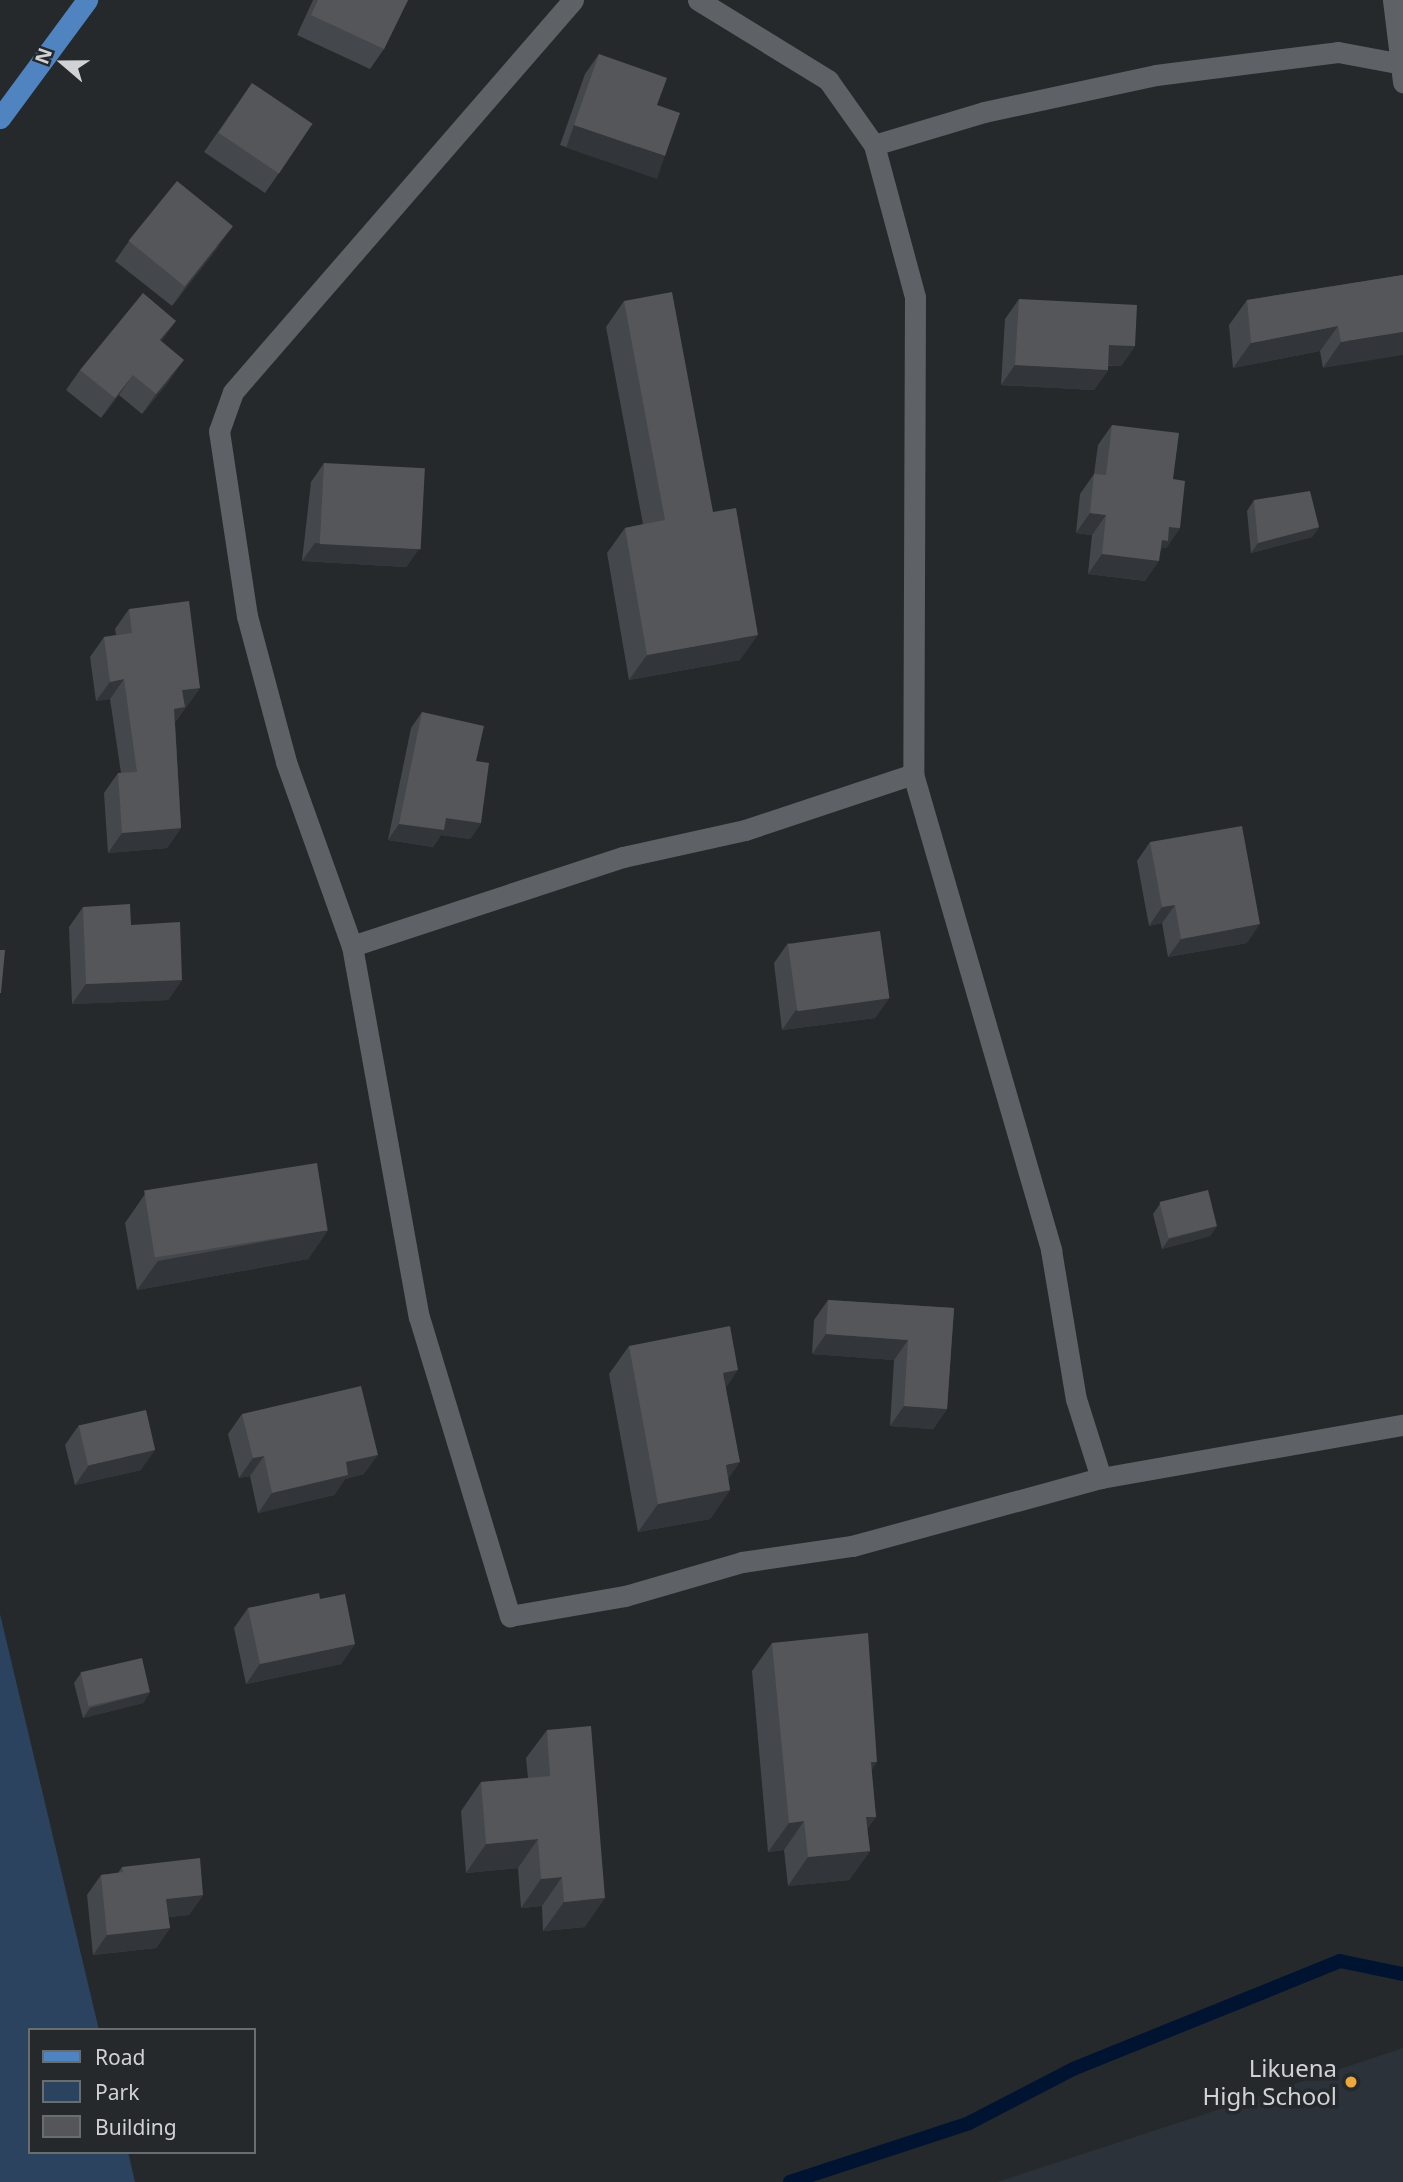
<!DOCTYPE html>
<style>
body{margin:0}
#map{position:relative;width:1403px;height:2182px;overflow:hidden;background:#26292c;font-family:"Noto Sans",sans-serif}
div>[style]{position:absolute}
.built>*{inset:0;background:#2b323a}
.green>*{inset:0;background:#2c4360}
.stream>*{height:14px;margin:-7px;padding:0 7px;transform-origin:7px;border-radius:7px;background:#001431}
.street>*{height:21px;margin:-10.5px;padding:0 10.5px;transform-origin:10.5px;border-radius:10.5px;background:#5e6266}
.primary>*{height:21px;margin:-10.5px;padding:0 10.5px;transform-origin:10.5px;border-radius:10.5px;background:#5084c1}
.wall>*{inset:0;background:#44474b}
.shaded-wall>*{inset:0;background:#323539;transform-origin:0 0}
.building>*{inset:0;background:#54565a;transform-origin:0 0}
.dots>*{width:19px;height:19px;translate:-50% -50%;box-sizing:border-box;border:4px solid #26292c;border-radius:50%}
span{translate:-50% -50%;white-space:nowrap;text-align:center;line-height:1.15;-webkit-text-stroke:7px #26292c;paint-order:stroke}
.poi-label{font-size:24px;color:#d0d2d5}
.right{translate:-100% -50%;text-align:right}
.legend{position:absolute;left:28px;top:2028px;width:228px;height:126px;box-sizing:border-box;background:#26292c;border:2px solid #6a6d70;margin:0;padding:9px 12px;list-style:none;font-size:21px;color:#d0d2d5}
.legend li{display:flex;align-items:center;gap:14px;height:35px}
.legend b{width:35px;border:2px solid #6a6d70}
.north{position:absolute;left:28px;top:28px;width:70px;height:70px;-webkit-text-stroke:5px #26292c;paint-order:stroke;rotate:290deg;font-size:19px;font-weight:700;line-height:28px;text-align:center;color:#d0d2d5}
.north::after{content:'';display:block;margin:auto;width:24px;height:32px;background:#d0d2d5;clip-path:polygon(50% 0,100% 100%,50% 72%,0 100%)}
</style>
<div id="map">
<div class="built">
<div style="clip-path:polygon(1403px 2048px,1403px 2182px,997px 2182px,1196px 2117px)"></div>
</div>
<div class="green">
<div style="clip-path:polygon(0 1614px,99px 2030px,30px 2030px,30px 2152px,128px 2152px,135px 2182px,0 2182px)"></div>
</div>
<div class="stream">
<div style="left:790px;top:2182px;width:188px;rotate:-18.2deg"></div>
<div style="left:969px;top:2123px;width:117px;rotate:-27.4deg"></div>
<div style="left:1073px;top:2069px;width:288px;rotate:-22deg"></div>
<div style="left:1340px;top:1961px;width:64px;rotate:11.7deg"></div>
</div>
<div class="street">
<div style="left:573px;top:0;width:519px;rotate:130.94deg"></div>
<div style="left:233px;top:392px;width:41px;rotate:109.7deg"></div>
<div style="left:219px;top:431px;width:187px;rotate:81.4deg"></div>
<div style="left:247px;top:616px;width:151px;rotate:75deg"></div>
<div style="left:286px;top:762px;width:195px;rotate:70.3deg"></div>
<div style="left:352px;top:946px;width:377px;rotate:79.8deg"></div>
<div style="left:419px;top:1317px;width:313px;rotate:73.1deg"></div>
<div style="left:510px;top:1616px;width:117px;rotate:-9.9deg"></div>
<div style="left:625px;top:1596px;width:122px;rotate:-16.2deg"></div>
<div style="left:742px;top:1562px;width:111px;rotate:-8.3deg"></div>
<div style="left:852px;top:1546px;width:258px;rotate:-15.3deg"></div>
<div style="left:1101px;top:1478px;width:307px;rotate:-10deg"></div>
<div style="left:698px;top:0;width:153px;rotate:31.6deg"></div>
<div style="left:828px;top:80px;width:80px;rotate:54.7deg"></div>
<div style="left:874px;top:145px;width:157px;rotate:74.9deg"></div>
<div style="left:915px;top:297px;width:477px;rotate:90.2deg"></div>
<div style="left:913px;top:774px;width:496px;rotate:73.8deg"></div>
<div style="left:1051px;top:1250px;width:151px;rotate:80.5deg"></div>
<div style="left:1076px;top:1399px;width:83px;rotate:72.4deg"></div>
<div style="left:1393px;top:0;width:83px;rotate:83deg"></div>
<div style="left:874px;top:145px;width:115px;rotate:-16.7deg"></div>
<div style="left:984px;top:112px;width:176px;rotate:-12.1deg"></div>
<div style="left:1156px;top:75px;width:183px;rotate:-7.2deg"></div>
<div style="left:1338px;top:52px;width:60px;rotate:10.6deg"></div>
<div style="left:352px;top:946px;width:285px;rotate:-18.2deg"></div>
<div style="left:623px;top:857px;width:125px;rotate:-12.5deg"></div>
<div style="left:745px;top:830px;width:177px;rotate:-18.4deg"></div>
</div>
<div class="primary">
<div style="left:0;top:118px;width:147px;rotate:-53.6deg"></div>
</div>
<div class="wall">
<div style="clip-path:polygon(313px 0,408px 0,384px 49px,370px 69px,297px 35px)"></div>
<div style="clip-path:polygon(599px 54px,651px 176px,560px 145px,585px 74px)"></div>
<div style="clip-path:polygon(252px 83px,279px 173px,265px 193px,204px 152px)"></div>
<div style="clip-path:polygon(129px 241px,219px 246px,172px 306px,115px 261px)"></div>
<div style="clip-path:polygon(1403px 275px,1323px 368px,1320px 351px,1233px 368px,1229px 325px,1247px 300px)"></div>
<div style="clip-path:polygon(1019px 299px,1135px 346px,1121px 366px,1108px 366px,1108px 370px,1094px 390px,1001px 385px,1005px 319px)"></div>
<div style="clip-path:polygon(624px 301px,713px 512px,740px 660px,629px 680px,607px 553px,625px 528px,643px 524px,606px 327px)"></div>
<div style="clip-path:polygon(162px 342px,170px 380px,142px 414px,119px 395px,101px 418px,66px 390px,80px 370px)"></div>
<div style="clip-path:polygon(1112px 425px,1173px 479px,1180px 528px,1166px 548px,1163px 547px,1161px 550px,1145px 581px,1088px 574px,1092px 535px,1076px 533px,1080px 494px,1094px 474px,1098px 445px)"></div>
<div style="clip-path:polygon(324px 463px,419px 549px,406px 567px,302px 561px,311px 482px)"></div>
<div style="clip-path:polygon(1254px 500px,1319px 527px,1312px 537px,1251px 553px,1247px 511px)"></div>
<div style="clip-path:polygon(129px 609px,200px 688px,175px 722px,181px 828px,167px 848px,108px 853px,104px 793px,118px 773px,121px 773px,110px 699px,96px 701px,90px 657px,104px 637px,116px 635px,115px 629px)"></div>
<div style="clip-path:polygon(422px 712px,476px 761px,481px 823px,470px 839px,441px 835px,433px 847px,388px 840px,411px 728px)"></div>
<div style="clip-path:polygon(1150px 842px,1247px 943px,1168px 957px,1162px 923px,1149px 926px,1137px 861px)"></div>
<div style="clip-path:polygon(83px 907px,131px 925px,182px 980px,168px 1000px,72px 1004px,69px 927px)"></div>
<div style="clip-path:polygon(788px 943px,889px 998px,875px 1018px,782px 1030px,774px 963px)"></div>
<div style="clip-path:polygon(145px 1194px,328px 1230px,308px 1259px,137px 1290px,125px 1223px)"></div>
<div style="clip-path:polygon(1160px 1204px,1217px 1226px,1210px 1236px,1162px 1249px,1153px 1214px)"></div>
<div style="clip-path:polygon(828px 1300px,954px 1308px,947px 1409px,933px 1429px,890px 1426px,894px 1360px,812px 1354px,814px 1320px)"></div>
<div style="clip-path:polygon(629px 1346px,726px 1388px,728px 1478px,730px 1490px,710px 1519px,638px 1532px,609px 1374px)"></div>
<div style="clip-path:polygon(242px 1414px,364px 1474px,345px 1479px,334px 1495px,258px 1513px,250px 1476px,239px 1478px,228px 1434px)"></div>
<div style="clip-path:polygon(79px 1425px,141px 1470px,75px 1485px,65px 1445px)"></div>
<div style="clip-path:polygon(320px 1599px,355px 1644px,341px 1664px,246px 1684px,234px 1628px,248px 1608px)"></div>
<div style="clip-path:polygon(772px 1643px,871px 1770px,876px 1817px,867px 1828px,870px 1851px,849px 1880px,788px 1886px,784px 1850px,768px 1852px,752px 1671px)"></div>
<div style="clip-path:polygon(81px 1673px,150px 1692px,143px 1703px,83px 1718px,74px 1683px)"></div>
<div style="clip-path:polygon(547px 1730px,585px 1927px,543px 1931px,542px 1906px,521px 1908px,518px 1868px,466px 1873px,461px 1811px,481px 1782px,528px 1778px,526px 1758px)"></div>
<div style="clip-path:polygon(122px 1867px,203px 1895px,189px 1915px,168px 1917px,170px 1928px,156px 1948px,93px 1955px,87px 1895px,101px 1875px,118px 1873px)"></div>
</div>
<div class="shaded-wall">
<div style="left:574px;top:125px;width:96px;height:24px;rotate:19deg"></div>
<div style="clip-path:polygon(233px 226px,219px 246px,172px 306px,186px 286px)"></div>
<div style="clip-path:polygon(176px 321px,162px 341px,160px 340px)"></div>
<div style="clip-path:polygon(1338px 326px,1320px 351px,1233px 368px,1251px 343px)"></div>
<div style="clip-path:polygon(1403px 332px,1403px 355px,1323px 368px,1341px 342px)"></div>
<div style="clip-path:polygon(1109px 345px,1135px 346px,1121px 366px,1095px 365px)"></div>
<div style="clip-path:polygon(184px 360px,170px 380px,142px 414px,156px 394px)"></div>
<div style="clip-path:polygon(1015px 365px,1108px 370px,1094px 390px,1001px 385px)"></div>
<div style="clip-path:polygon(133px 375px,119px 395px,101px 418px,115px 398px)"></div>
<div style="clip-path:polygon(1090px 513px,1106px 515px,1092px 535px,1076px 533px)"></div>
<div style="clip-path:polygon(1169px 527px,1180px 528px,1166px 548px,1163px 547px,1154px 560px,1159px 561px,1145px 581px,1088px 574px,1102px 554px)"></div>
<div style="clip-path:polygon(1319px 527px,1312px 537px,1251px 553px,1258px 543px)"></div>
<div style="clip-path:polygon(315px 543px,419px 549px,406px 567px,302px 561px)"></div>
<div style="clip-path:polygon(758px 635px,740px 660px,629px 680px,647px 655px)"></div>
<div style="clip-path:polygon(124px 679px,110px 699px,96px 701px,110px 682px)"></div>
<div style="clip-path:polygon(200px 688px,186px 708px,185px 708px,171px 727px,168px 710px,182px 690px)"></div>
<div style="clip-path:polygon(446px 818px,481px 823px,470px 839px,441px 835px,433px 847px,388px 840px,399px 824px)"></div>
<div style="clip-path:polygon(181px 828px,167px 848px,108px 853px,122px 833px)"></div>
<div style="clip-path:polygon(1175px 905px,1162px 923px,1149px 926px,1162px 907px)"></div>
<div style="clip-path:polygon(1260px 924px,1247px 943px,1168px 957px,1181px 939px)"></div>
<div style="clip-path:polygon(182px 980px,168px 1000px,72px 1004px,86px 984px)"></div>
<div style="clip-path:polygon(889px 998px,875px 1018px,782px 1030px,796px 1010px)"></div>
<div style="clip-path:polygon(1217px 1226px,1210px 1236px,1162px 1249px,1169px 1239px)"></div>
<div style="clip-path:polygon(328px 1230px,308px 1259px,137px 1290px,158px 1261px)"></div>
<div style="clip-path:polygon(826px 1334px,908px 1340px,894px 1360px,812px 1354px)"></div>
<div style="clip-path:polygon(738px 1370px,718px 1399px,723px 1373px)"></div>
<div style="clip-path:polygon(904px 1406px,947px 1409px,933px 1429px,890px 1426px)"></div>
<div style="clip-path:polygon(155px 1450px,141px 1470px,75px 1485px,89px 1465px)"></div>
<div style="clip-path:polygon(378px 1455px,364px 1474px,345px 1479px,334px 1495px,258px 1513px,272px 1493px,346px 1462px)"></div>
<div style="clip-path:polygon(264px 1456px,250px 1476px,239px 1478px,253px 1458px)"></div>
<div style="clip-path:polygon(740px 1462px,720px 1491px,726px 1465px)"></div>
<div style="clip-path:polygon(730px 1490px,710px 1519px,638px 1532px,658px 1504px)"></div>
<div style="clip-path:polygon(355px 1644px,341px 1664px,246px 1684px,260px 1664px)"></div>
<div style="clip-path:polygon(150px 1692px,143px 1703px,83px 1718px,90px 1708px)"></div>
<div style="clip-path:polygon(871px 1762px,877px 1762px,857px 1791px)"></div>
<div style="clip-path:polygon(866px 1817px,876px 1817px,855px 1846px)"></div>
<div style="clip-path:polygon(804px 1821px,784px 1850px,768px 1852px,789px 1823px)"></div>
<div style="clip-path:polygon(538px 1839px,518px 1868px,466px 1873px,486px 1844px)"></div>
<div style="clip-path:polygon(870px 1851px,849px 1880px,788px 1886px,808px 1857px)"></div>
<div style="clip-path:polygon(562px 1877px,542px 1906px,521px 1908px,541px 1879px)"></div>
<div style="clip-path:polygon(203px 1895px,189px 1915px,152px 1919px,166px 1899px)"></div>
<div style="clip-path:polygon(605px 1898px,585px 1927px,543px 1931px,564px 1902px)"></div>
<div style="clip-path:polygon(170px 1928px,156px 1948px,93px 1955px,107px 1935px)"></div>
</div>
<div class="building">
<div style="clip-path:polygon(318px 0,408px 0,384px 49px,311px 15px)"></div>
<div style="clip-path:polygon(599px 54px,667px 78px,657px 105px,680px 113px,665px 156px,574px 125px)"></div>
<div style="left:252px;top:83px;width:73px;height:60px;rotate:34deg"></div>
<div style="left:177px;top:181px;width:72px;height:77px;rotate:39deg"></div>
<div style="clip-path:polygon(1403px 275px,1403px 332px,1341px 342px,1338px 326px,1251px 343px,1247px 300px)"></div>
<div style="clip-path:polygon(672px 292px,713px 512px,736px 508px,758px 635px,647px 655px,625px 528px,665px 520px,624px 301px)"></div>
<div style="clip-path:polygon(143px 293px,176px 321px,160px 340px,184px 360px,156px 394px,133px 375px,115px 398px,80px 370px)"></div>
<div style="clip-path:polygon(1019px 299px,1137px 305px,1135px 346px,1109px 345px,1108px 370px,1015px 365px)"></div>
<div style="clip-path:polygon(1112px 425px,1179px 433px,1173px 479px,1185px 481px,1180px 528px,1169px 527px,1168px 541px,1162px 540px,1159px 561px,1102px 554px,1106px 515px,1090px 513px,1094px 474px,1106px 475px)"></div>
<div style="left:324px;top:463px;width:101px;height:81px;rotate:3deg"></div>
<div style="clip-path:polygon(1310px 491px,1319px 527px,1258px 543px,1254px 500px)"></div>
<div style="clip-path:polygon(189px 601px,200px 688px,182px 690px,185px 707px,174px 709px,181px 828px,122px 833px,118px 773px,137px 772px,124px 679px,110px 682px,104px 637px,132px 633px,129px 609px)"></div>
<div style="clip-path:polygon(422px 712px,484px 726px,476px 761px,489px 763px,481px 823px,446px 818px,444px 830px,399px 824px)"></div>
<div style="clip-path:polygon(1242px 826px,1260px 924px,1181px 939px,1175px 905px,1162px 907px,1150px 842px)"></div>
<div style="clip-path:polygon(130px 904px,131px 925px,180px 922px,182px 980px,86px 984px,83px 907px)"></div>
<div style="left:880px;top:931px;width:68px;height:93px;rotate:82deg"></div>
<div style="clip-path:polygon(0 950px,5px 950px,1px 993px,0 993px)"></div>
<div style="left:317px;top:1163px;width:68px;height:175px;rotate:81deg"></div>
<div style="left:1208px;top:1190px;width:37px;height:50px;rotate:76deg"></div>
<div style="clip-path:polygon(828px 1300px,954px 1308px,947px 1409px,904px 1406px,908px 1340px,826px 1334px)"></div>
<div style="clip-path:polygon(730px 1326px,738px 1370px,723px 1373px,740px 1462px,726px 1465px,730px 1490px,658px 1504px,629px 1346px)"></div>
<div style="clip-path:polygon(361px 1386px,378px 1455px,346px 1462px,348px 1475px,272px 1493px,264px 1456px,253px 1458px,242px 1414px)"></div>
<div style="left:146px;top:1410px;width:41px;height:69px;rotate:77deg"></div>
<div style="clip-path:polygon(319px 1593px,320px 1599px,345px 1594px,355px 1644px,260px 1664px,248px 1608px)"></div>
<div style="clip-path:polygon(868px 1633px,877px 1762px,871px 1762px,876px 1817px,866px 1817px,870px 1851px,808px 1857px,804px 1821px,789px 1823px,772px 1643px)"></div>
<div style="left:142px;top:1658px;width:35px;height:63px;rotate:77deg"></div>
<div style="clip-path:polygon(591px 1726px,605px 1898px,564px 1902px,562px 1877px,541px 1879px,538px 1839px,486px 1844px,481px 1782px,550px 1776px,547px 1730px)"></div>
<div style="clip-path:polygon(200px 1858px,203px 1895px,166px 1899px,170px 1928px,107px 1935px,101px 1875px,123px 1872px,122px 1867px)"></div>
</div>
<div class="dots">
<div style="left:1351px;top:2082px;background:#eda83b"></div>
</div>
<div class="poi-label">
<span class="right" style="left:1337px;top:2082px">Likuena<br>High School</span>
</div>
<ul class="legend">
<li><b style="height:9px;background:#5084c1"></b>Road</li>
<li><b style="height:19px;background:#2c4360"></b>Park</li>
<li><b style="height:19px;background:#54565a"></b>Building</li>
</ul>
<div class="north">N</div>
</div>
